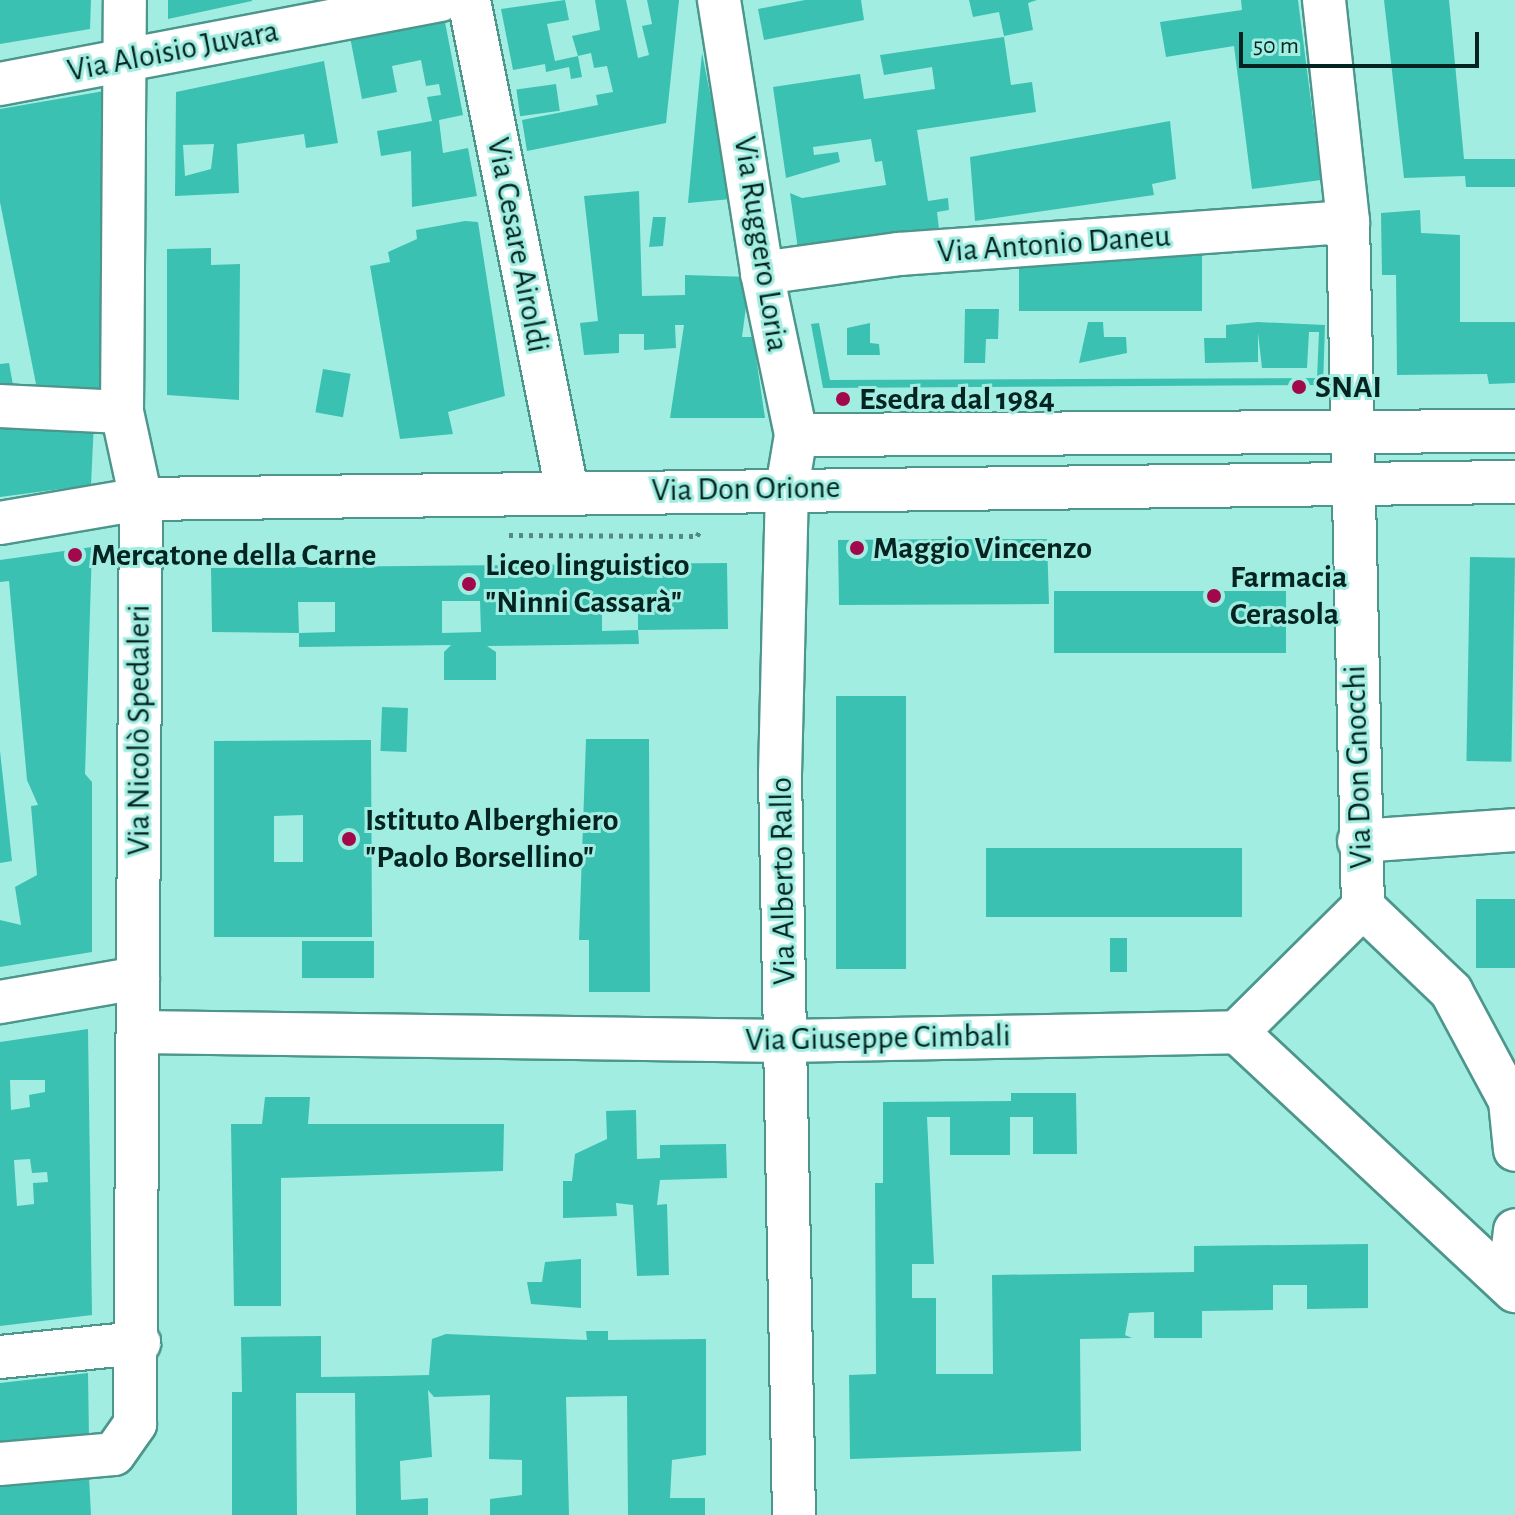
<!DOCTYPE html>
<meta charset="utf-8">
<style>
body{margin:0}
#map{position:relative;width:1515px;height:1515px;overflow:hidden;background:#a2ede1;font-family:"Alegreya Sans",sans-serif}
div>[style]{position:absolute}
.building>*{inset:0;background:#3bc1b2;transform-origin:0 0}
.path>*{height:5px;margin-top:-2.5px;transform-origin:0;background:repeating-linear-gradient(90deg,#538981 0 4px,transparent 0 10px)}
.roads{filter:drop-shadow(2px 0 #4c968c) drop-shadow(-2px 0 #4c968c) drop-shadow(0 2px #4c968c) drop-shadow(0 -2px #4c968c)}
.minor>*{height:42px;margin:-21px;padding:0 21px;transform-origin:21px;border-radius:21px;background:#fff}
.dots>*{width:22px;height:22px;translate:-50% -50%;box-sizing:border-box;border:4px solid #a2ede1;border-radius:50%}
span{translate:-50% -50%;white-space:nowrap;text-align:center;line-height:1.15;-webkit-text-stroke:6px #a2ede1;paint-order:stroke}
.street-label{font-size:32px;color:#032420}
.poi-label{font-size:32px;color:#032420;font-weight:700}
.left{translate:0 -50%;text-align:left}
.scale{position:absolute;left:1239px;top:32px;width:240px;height:36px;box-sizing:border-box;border:4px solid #032420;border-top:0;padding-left:10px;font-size:24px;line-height:28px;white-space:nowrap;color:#032420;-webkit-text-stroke:6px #a2ede1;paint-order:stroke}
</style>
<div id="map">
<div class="building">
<div style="clip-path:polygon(0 0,91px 0,90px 29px,0 44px)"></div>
<div style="clip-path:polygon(168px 0,252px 0,252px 1px,168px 19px)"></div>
<div style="clip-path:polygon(565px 0,569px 20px,547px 24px,555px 61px,578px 56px,582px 77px,571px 79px,569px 67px,546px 72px,545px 64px,513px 70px,501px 9px)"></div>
<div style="clip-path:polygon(595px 0,626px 0,638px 58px,649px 55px,642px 26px,652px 24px,647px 0,679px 0,666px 123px,527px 151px,522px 120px,598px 105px,596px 95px,613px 92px,607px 66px,594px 68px,591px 53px,578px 56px,572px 36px,600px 30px)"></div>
<div style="clip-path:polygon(805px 0,861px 0,864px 20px,764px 40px,758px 9px)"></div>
<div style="clip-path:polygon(969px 0,1037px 0,1028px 3px,1033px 30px,1004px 36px,999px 12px,973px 17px)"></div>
<div style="clip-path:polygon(1241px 0,1298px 0,1321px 180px,1252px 189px,1234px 46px,1166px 57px,1160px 22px,1242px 10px)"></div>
<div style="clip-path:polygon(1384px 0,1449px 0,1464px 159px,1515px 159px,1515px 187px,1466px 187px,1465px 176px,1404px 178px)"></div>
<div style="clip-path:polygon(444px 17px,463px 115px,439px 120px,443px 153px,468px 148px,477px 196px,412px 207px,411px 151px,381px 156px,377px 131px,432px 121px,427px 97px,441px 95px,439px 84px,426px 86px,421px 60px,392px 66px,397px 92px,362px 99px,350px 37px)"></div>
<div style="clip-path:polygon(1004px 37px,1011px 85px,1032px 82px,1036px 112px,917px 130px,928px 201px,948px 198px,949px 210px,937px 212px,939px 229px,798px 249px,790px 193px,802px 198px,886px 185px,882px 161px,875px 162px,871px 139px,813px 147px,814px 155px,838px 152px,840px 162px,786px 178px,773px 87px,860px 74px,864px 99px,935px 89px,932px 67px,884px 75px,880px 55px)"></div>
<div style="clip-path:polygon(702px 53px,731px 199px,688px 203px)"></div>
<div style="clip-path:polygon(evenodd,324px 61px,338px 143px,306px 148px,304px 134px,237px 144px,239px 193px,175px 196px,176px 92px,324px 61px,214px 144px,211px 169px,185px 176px,183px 145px,214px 144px)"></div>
<div style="left:556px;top:84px;width:27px;height:40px;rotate:82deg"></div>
<div style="clip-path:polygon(110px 90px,108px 394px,37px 389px,0 202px,0 109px)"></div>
<div style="clip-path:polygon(1170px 121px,1176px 179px,1152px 184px,1154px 195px,975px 221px,970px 157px)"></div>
<div style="clip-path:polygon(639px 191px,642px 296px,685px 295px,685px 275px,750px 277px,742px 337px,753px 337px,765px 418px,670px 418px,684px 325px,675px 325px,676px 348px,644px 350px,644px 334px,619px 334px,619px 353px,584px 355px,580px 323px,598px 321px,584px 196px)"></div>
<div style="clip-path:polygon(1420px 210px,1421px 233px,1460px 235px,1460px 322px,1515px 322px,1515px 383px,1489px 384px,1487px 374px,1397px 375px,1396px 275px,1382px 275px,1381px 213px)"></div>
<div style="clip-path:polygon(653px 217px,666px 217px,663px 246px,649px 247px)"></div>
<div style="clip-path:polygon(465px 221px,478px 222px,505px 396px,448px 412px,453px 434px,400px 439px,370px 266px,390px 262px,388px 252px,417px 239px,416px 230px)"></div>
<div style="clip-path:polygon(211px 248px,211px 265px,240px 264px,239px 400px,167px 395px,167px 249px)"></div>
<div style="left:1202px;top:255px;width:56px;height:183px;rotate:90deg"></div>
<div style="clip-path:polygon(965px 309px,999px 309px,998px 339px,986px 339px,985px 363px,964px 363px)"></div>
<div style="clip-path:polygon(1088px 322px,1103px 322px,1104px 337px,1126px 337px,1127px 353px,1079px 363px)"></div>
<div style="clip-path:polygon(1258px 322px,1325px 325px,1323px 385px,823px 388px,811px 324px,819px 323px,830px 380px,1317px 378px,1319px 332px,1309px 332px,1307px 368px,1262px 368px,1258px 333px,1258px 362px,1205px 363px,1204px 338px,1226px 338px,1226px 325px)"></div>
<div style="clip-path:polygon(870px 323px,870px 343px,879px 344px,880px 355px,847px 355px,847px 328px)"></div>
<div style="clip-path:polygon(9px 363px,15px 396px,0 395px,0 364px)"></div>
<div style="left:323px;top:369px;width:28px;height:44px;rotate:10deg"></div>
<div style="clip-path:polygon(0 417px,94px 421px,91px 485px,0 497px)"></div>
<div style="clip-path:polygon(948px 539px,1047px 539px,1049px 604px,839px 605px,838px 540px)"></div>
<div style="clip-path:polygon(92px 547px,85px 774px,92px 782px,92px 952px,0 967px,0 920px,21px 925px,15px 887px,37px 875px,31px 806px,38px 805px,27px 780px,9px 581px,0 582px,0 560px)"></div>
<div style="left:1470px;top:557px;width:45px;height:204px;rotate:1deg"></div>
<div style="clip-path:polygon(evenodd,727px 563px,728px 629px,638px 630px,639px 644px,487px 646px,496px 652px,496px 680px,444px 680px,444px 652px,451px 645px,299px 647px,299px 633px,335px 632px,335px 602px,298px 602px,299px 633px,212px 632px,211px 568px,727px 563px,442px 601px,480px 601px,481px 632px,442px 633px,442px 601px,727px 563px,602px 601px,638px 601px,638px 630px,602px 631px,602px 601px)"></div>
<div style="left:1286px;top:591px;width:62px;height:232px;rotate:90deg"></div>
<div style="left:836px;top:696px;width:70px;height:273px"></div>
<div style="left:382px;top:707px;width:26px;height:44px;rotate:2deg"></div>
<div style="clip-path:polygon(586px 739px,649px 739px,650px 992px,589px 992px,589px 940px,579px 940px)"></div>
<div style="clip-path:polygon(evenodd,371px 740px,372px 937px,214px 937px,214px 741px,371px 740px,303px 815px,303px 862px,274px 862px,274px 816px,303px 815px)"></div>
<div style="clip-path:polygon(0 751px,12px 861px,0 863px)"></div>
<div style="left:1242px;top:848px;width:69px;height:256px;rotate:90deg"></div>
<div style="left:1476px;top:899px;width:39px;height:69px"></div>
<div style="left:1110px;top:938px;width:17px;height:34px"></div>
<div style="left:302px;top:941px;width:72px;height:37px"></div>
<div style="clip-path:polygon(evenodd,88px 1029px,92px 1315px,0 1326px,0 1042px,88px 1029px,10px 1080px,45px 1080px,45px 1092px,29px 1095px,30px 1107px,11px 1110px,10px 1080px,88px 1029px,30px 1159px,32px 1173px,47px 1172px,48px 1182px,33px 1183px,34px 1204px,17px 1206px,14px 1160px,30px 1159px)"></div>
<div style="clip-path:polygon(1011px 1093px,1076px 1093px,1077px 1154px,1033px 1154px,1033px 1117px,1010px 1117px,1010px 1155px,950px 1155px,950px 1117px,927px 1117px,934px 1264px,912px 1264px,912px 1298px,936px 1298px,936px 1374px,993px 1374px,992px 1275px,1194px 1272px,1194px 1246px,1368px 1244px,1368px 1308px,1307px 1309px,1307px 1285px,1273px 1285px,1273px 1310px,1202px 1311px,1202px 1338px,1154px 1338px,1154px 1312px,1129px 1313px,1125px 1335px,1132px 1338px,1080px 1339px,1081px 1451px,850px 1459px,849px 1375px,876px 1374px,875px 1183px,883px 1183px,883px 1102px,1011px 1101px)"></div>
<div style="clip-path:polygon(265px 1097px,310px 1097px,308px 1124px,504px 1124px,503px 1171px,281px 1178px,281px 1306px,234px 1306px,231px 1124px,262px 1124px)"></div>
<div style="clip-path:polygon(636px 1110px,637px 1159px,660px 1158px,660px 1145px,726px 1144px,727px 1178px,660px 1180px,657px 1205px,667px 1204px,669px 1275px,637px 1276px,633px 1205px,616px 1203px,617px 1216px,563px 1218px,563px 1181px,572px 1181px,575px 1154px,607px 1139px,606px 1111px)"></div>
<div style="clip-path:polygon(581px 1259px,581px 1308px,531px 1304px,527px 1282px,542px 1282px,545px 1262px)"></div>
<div style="clip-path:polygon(586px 1331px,608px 1331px,608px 1340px,706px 1339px,706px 1455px,672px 1460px,670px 1498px,705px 1498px,705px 1515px,628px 1515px,627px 1396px,566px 1397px,569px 1515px,490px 1515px,490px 1499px,522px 1495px,522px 1460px,489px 1459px,490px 1395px,434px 1397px,428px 1390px,432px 1457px,400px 1461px,401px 1500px,428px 1498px,428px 1515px,356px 1515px,355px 1393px,296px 1393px,297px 1515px,232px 1515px,232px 1392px,242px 1392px,241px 1337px,321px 1336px,321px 1377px,388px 1376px,429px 1375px,432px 1339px,446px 1334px,587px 1340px)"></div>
<div style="clip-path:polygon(88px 1373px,89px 1438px,0 1445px,0 1383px)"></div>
<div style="clip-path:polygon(89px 1477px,91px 1515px,0 1515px,0 1484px)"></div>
</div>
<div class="path">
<div style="left:509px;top:535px;width:188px;rotate:0.3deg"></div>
<div style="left:697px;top:536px;width:9px;rotate:-58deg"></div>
</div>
<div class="roads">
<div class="minor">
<div style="left:469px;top:0;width:501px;rotate:78.71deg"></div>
<div style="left:719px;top:0;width:276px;rotate:81deg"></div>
<div style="left:762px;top:273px;width:166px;rotate:78.1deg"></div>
<div style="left:796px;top:435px;width:54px;rotate:99.6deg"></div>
<div style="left:787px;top:488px;width:286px;rotate:91.4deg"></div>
<div style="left:780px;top:774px;width:741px;rotate:88.92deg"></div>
<div style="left:1324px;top:0;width:223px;rotate:83.8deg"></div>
<div style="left:1348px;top:222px;width:685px;rotate:88.75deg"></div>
<div style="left:0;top:84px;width:448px;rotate:-10.8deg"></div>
<div style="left:762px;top:273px;width:138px;rotate:-7.9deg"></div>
<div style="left:899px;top:254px;width:450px;rotate:-4.1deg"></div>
<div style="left:0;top:406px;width:122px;rotate:2.8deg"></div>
<div style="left:796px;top:435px;width:719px;rotate:-0.32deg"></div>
<div style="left:0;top:523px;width:143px;rotate:-9.7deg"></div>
<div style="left:141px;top:499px;width:1374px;rotate:-0.71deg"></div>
<div style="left:1359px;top:841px;width:156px;rotate:-4deg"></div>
<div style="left:1363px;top:907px;width:122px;rotate:43.7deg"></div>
<div style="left:1451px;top:991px;width:125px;rotate:61.8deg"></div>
<div style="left:1510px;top:1101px;width:49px;rotate:84.2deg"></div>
<div style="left:0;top:1002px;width:140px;rotate:-9.9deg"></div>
<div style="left:139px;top:1032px;width:646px;rotate:0.8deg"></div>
<div style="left:785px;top:1041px;width:452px;rotate:-1.1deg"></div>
<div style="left:1237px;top:1032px;width:380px;rotate:43deg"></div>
<div style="left:1237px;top:1032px;width:177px;rotate:-44.8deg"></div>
<div style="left:1509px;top:1283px;width:53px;rotate:-83.5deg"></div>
<div style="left:0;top:1357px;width:140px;rotate:-5.8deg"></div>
<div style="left:0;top:1464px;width:114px;rotate:-5deg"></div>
<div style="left:114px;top:1454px;width:37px;rotate:-55deg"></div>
<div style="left:135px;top:1424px;width:925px;rotate:-89.63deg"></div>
<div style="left:141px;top:499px;width:89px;rotate:-102.3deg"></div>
<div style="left:122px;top:412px;width:412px;rotate:-89.6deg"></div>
</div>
</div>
<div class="dots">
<div style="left:1299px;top:387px;background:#a1094c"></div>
<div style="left:843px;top:399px;background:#a1094c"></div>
<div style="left:857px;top:548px;background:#a1094c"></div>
<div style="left:75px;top:555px;background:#a1094c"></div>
<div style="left:469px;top:584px;background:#a1094c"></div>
<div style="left:1214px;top:596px;background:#a1094c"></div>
<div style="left:349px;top:839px;background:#a1094c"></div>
</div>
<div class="street-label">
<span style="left:173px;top:51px;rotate:-11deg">Via Aloisio Juvara</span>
<span style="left:761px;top:244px;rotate:81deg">Via Ruggero Loria</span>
<span style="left:1054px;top:244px;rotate:-4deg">Via Antonio Daneu</span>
<span style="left:518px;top:245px;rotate:79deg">Via Cesare Airoldi</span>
<span style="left:746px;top:489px;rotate:-1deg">Via Don Orione</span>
<span style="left:139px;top:730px;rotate:-90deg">Via Nicolò Spedaleri</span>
<span style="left:1358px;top:767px;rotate:-92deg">Via Don Gnocchi</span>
<span style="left:783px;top:881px;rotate:-91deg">Via Alberto Rallo</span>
<span style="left:878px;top:1038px;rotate:-1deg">Via Giuseppe Cimbali</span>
</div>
<div class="poi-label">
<span class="left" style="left:1315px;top:387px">SNAI</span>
<span class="left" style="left:859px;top:399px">Esedra dal 1984</span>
<span class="left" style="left:873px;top:548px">Maggio Vincenzo</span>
<span class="left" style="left:91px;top:555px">Mercatone della Carne</span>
<span class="left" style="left:485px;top:584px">Liceo linguistico<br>"Ninni Cassarà"</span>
<span class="left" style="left:1230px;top:596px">Farmacia<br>Cerasola</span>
<span class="left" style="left:365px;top:839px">Istituto Alberghiero<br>"Paolo Borsellino"</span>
</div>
<div class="scale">50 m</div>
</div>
